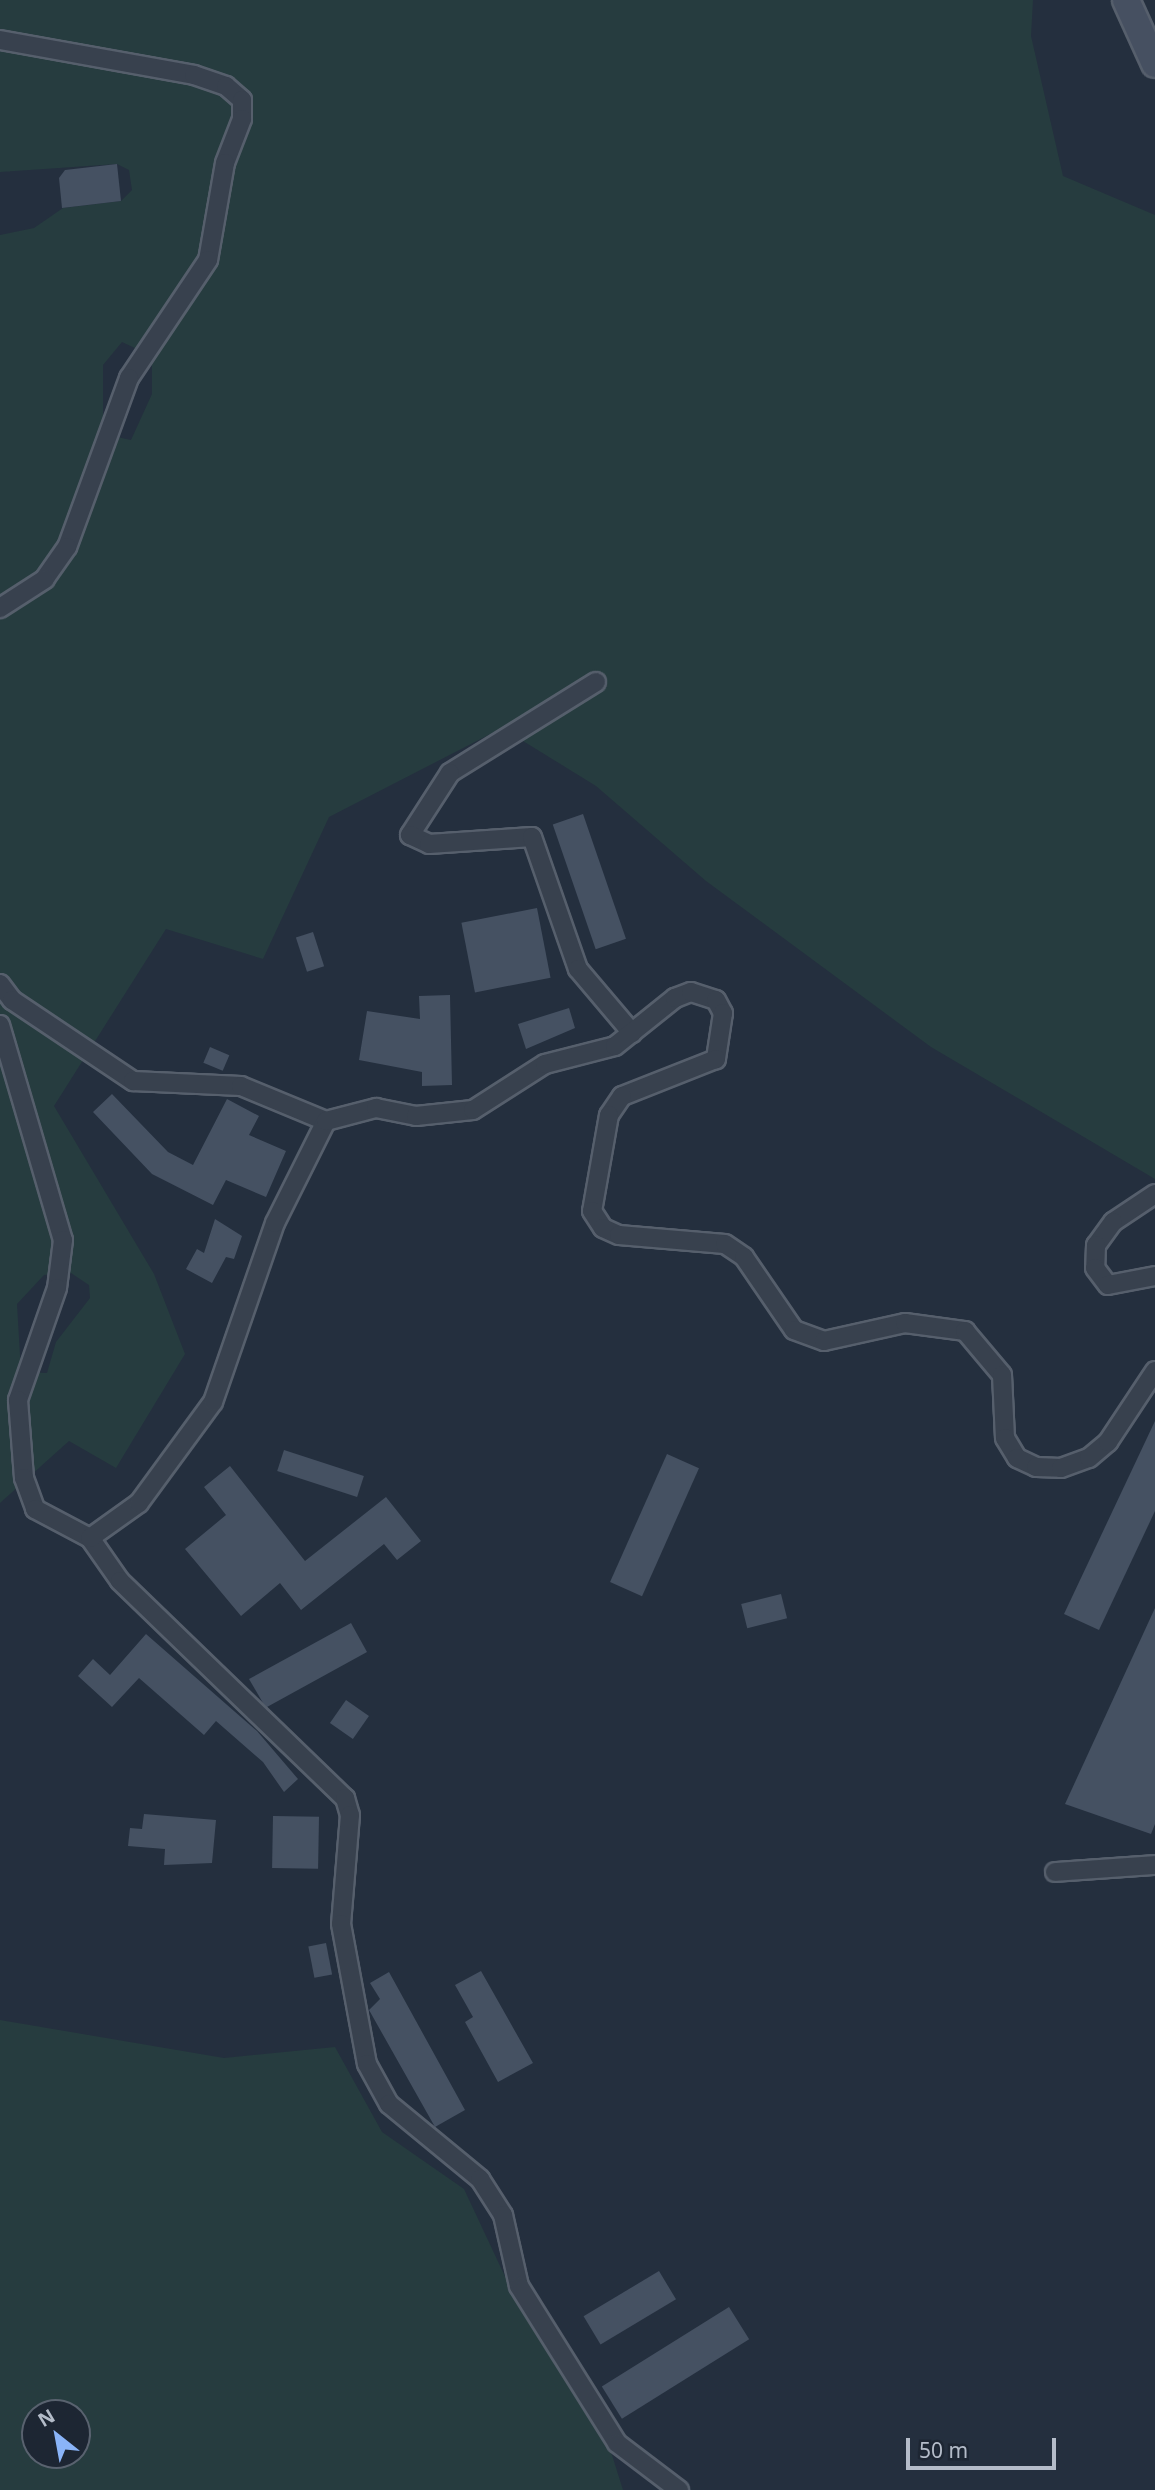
<!DOCTYPE html>
<style>
body{margin:0}
#map{position:relative;width:1155px;height:2490px;overflow:hidden;background:#242f3e;font-family:"Noto Sans",sans-serif}
div>[style]{position:absolute}
.green>*{inset:0;background:#263c3f}
.building>*{inset:0;background:#455162;transform-origin:0 0}
.roads{filter:drop-shadow(2px 0 #565f6c) drop-shadow(-2px 0 #565f6c) drop-shadow(0 2px #565f6c) drop-shadow(0 -2px #565f6c)}
.street>*{height:18px;margin:-9px;padding:0 9px;transform-origin:9px;border-radius:9px;background:#38414e}
.secondary>*{height:26px;margin:-13px;padding:0 13px;transform-origin:13px;border-radius:13px;background:#465061}
span{translate:-50% -50%;white-space:nowrap;text-align:center;line-height:1.15;-webkit-text-stroke:6px #1d2633;paint-order:stroke}
.north{position:absolute;left:21px;top:2399px;width:70px;height:70px;box-sizing:border-box;background:#1d2633;border:2px solid #59626f;border-radius:50%;rotate:329deg;font-size:19px;font-weight:700;line-height:28px;text-align:center;color:#b4bcc9}
.north::after{content:'';display:block;margin:auto;width:24px;height:32px;background:#8ab4f8;clip-path:polygon(50% 0,100% 100%,50% 72%,0 100%)}
.scale{position:absolute;left:906px;top:2438px;width:150px;height:32px;box-sizing:border-box;border:4px solid #b4bcc9;border-top:0;padding-left:9px;font-size:21px;line-height:24px;white-space:nowrap;color:#b4bcc9;-webkit-text-stroke:5px #1d2633;paint-order:stroke}
</style>
<div id="map">
<div class="green">
<div style="clip-path:polygon(evenodd,0 0,1033px 0,1031px 36px,1063px 176px,1155px 215px,1155px 1179px,931px 1047px,706px 881px,596px 786px,502px 728px,329px 817px,263px 959px,166px 929px,54px 1106px,154px 1274px,185px 1354px,116px 1468px,69px 1441px,0 1503px,0 235px,34px 228px,63px 208px,121px 201px,132px 190px,129px 170px,117px 164px,0 172px,0 0,122px 342px,152px 356px,152px 394px,131px 440px,103px 434px,103px 365px,122px 342px,0 0,71px 1273px,89px 1285px,90px 1298px,56px 1342px,47px 1373px,21px 1372px,17px 1304px,44px 1275px,71px 1273px)"></div>
<div style="clip-path:polygon(evenodd,0 2020px,224px 2058px,335px 2047px,382px 2132px,464px 2189px,509px 2285px,612px 2455px,623px 2490px,0 2490px,0 2020px,35px 2413px,77px 2413px,77px 2455px,35px 2455px,35px 2413px)"></div>
</div>
<div class="building">
<div style="clip-path:polygon(117px 164px,121px 201px,62px 208px,59px 178px,65px 170px)"></div>
<div style="left:583px;top:814px;width:132px;height:32px;rotate:71deg"></div>
<div style="left:537px;top:908px;width:71px;height:77px;rotate:79deg"></div>
<div style="left:313px;top:932px;width:36px;height:18px;rotate:72deg"></div>
<div style="clip-path:polygon(450px 995px,452px 1085px,422px 1086px,422px 1072px,359px 1060px,367px 1011px,420px 1019px,419px 996px)"></div>
<div style="clip-path:polygon(569px 1008px,575px 1028px,526px 1049px,518px 1024px)"></div>
<div style="left:210px;top:1047px;width:21px;height:17px;rotate:23deg"></div>
<div style="clip-path:polygon(112px 1094px,168px 1152px,193px 1165px,227px 1099px,259px 1116px,249px 1135px,286px 1151px,266px 1197px,226px 1180px,213px 1205px,152px 1174px,93px 1112px)"></div>
<div style="clip-path:polygon(215px 1219px,242px 1236px,234px 1259px,226px 1257px,212px 1283px,186px 1269px,197px 1249px,204px 1253px)"></div>
<div style="clip-path:polygon(1155px 1421px,1155px 1511px,1099px 1630px,1064px 1614px)"></div>
<div style="left:284px;top:1450px;width:84px;height:22px;rotate:18deg"></div>
<div style="left:667px;top:1454px;width:35px;height:140px;rotate:24deg"></div>
<div style="clip-path:polygon(230px 1466px,305px 1561px,386px 1497px,421px 1541px,397px 1560px,384px 1544px,301px 1610px,280px 1583px,241px 1616px,185px 1549px,226px 1515px,204px 1487px)"></div>
<div style="left:781px;top:1594px;width:25px;height:41px;rotate:76deg"></div>
<div style="clip-path:polygon(1155px 1608px,1155px 1824px,1151px 1834px,1065px 1804px)"></div>
<div style="clip-path:polygon(351px 1623px,367px 1652px,267px 1707px,263px 1703px,249px 1679px)"></div>
<div style="clip-path:polygon(146px 1634px,257px 1731px,298px 1779px,284px 1792px,263px 1762px,216px 1721px,204px 1735px,139px 1678px,112px 1707px,78px 1676px,93px 1659px,110px 1675px)"></div>
<div style="left:346px;top:1700px;width:28px;height:28px;rotate:35deg"></div>
<div style="clip-path:polygon(144px 1814px,216px 1820px,212px 1863px,164px 1865px,165px 1849px,128px 1846px,130px 1828px,142px 1829px)"></div>
<div style="left:273px;top:1816px;width:46px;height:52px;rotate:1deg"></div>
<div style="left:326px;top:1943px;width:32px;height:18px;rotate:79deg"></div>
<div style="clip-path:polygon(481px 1971px,533px 2063px,498px 2082px,465px 2022px,473px 2017px,455px 1985px)"></div>
<div style="clip-path:polygon(389px 1972px,465px 2110px,435px 2127px,369px 2010px,380px 1999px,370px 1983px)"></div>
<div style="left:659px;top:2271px;width:33px;height:88px;rotate:59deg"></div>
<div style="left:729px;top:2307px;width:38px;height:150px;rotate:58deg"></div>
</div>
<div class="roads">
<div class="street">
<div style="left:0;top:40px;width:197px;rotate:10.2deg"></div>
<div style="left:194px;top:75px;width:34px;rotate:19deg"></div>
<div style="left:226px;top:86px;width:21px;rotate:41deg"></div>
<div style="left:242px;top:100px;width:19px;rotate:90deg"></div>
<div style="left:242px;top:119px;width:47px;rotate:111.1deg"></div>
<div style="left:225px;top:163px;width:98px;rotate:99.9deg"></div>
<div style="left:208px;top:260px;width:142px;rotate:123.8deg"></div>
<div style="left:129px;top:378px;width:180px;rotate:110.1deg"></div>
<div style="left:67px;top:547px;width:39px;rotate:125deg"></div>
<div style="left:45px;top:579px;width:54px;rotate:147.2deg"></div>
<div style="left:596px;top:682px;width:172px;rotate:148.1deg"></div>
<div style="left:450px;top:773px;width:74px;rotate:122.8deg"></div>
<div style="left:410px;top:835px;width:21px;rotate:25deg"></div>
<div style="left:429px;top:844px;width:103px;rotate:-3.9deg"></div>
<div style="left:532px;top:837px;width:140px;rotate:70.8deg"></div>
<div style="left:578px;top:969px;width:84px;rotate:49.8deg"></div>
<div style="left:0;top:984px;width:20px;rotate:53deg"></div>
<div style="left:12px;top:1000px;width:146px;rotate:33.8deg"></div>
<div style="left:133px;top:1081px;width:108px;rotate:2.7deg"></div>
<div style="left:241px;top:1086px;width:92px;rotate:22.4deg"></div>
<div style="left:0;top:1025px;width:224px;rotate:73.7deg"></div>
<div style="left:63px;top:1240px;width:48px;rotate:97.1deg"></div>
<div style="left:57px;top:1288px;width:119px;rotate:109.2deg"></div>
<div style="left:18px;top:1400px;width:78px;rotate:85.6deg"></div>
<div style="left:24px;top:1478px;width:33px;rotate:70deg"></div>
<div style="left:35px;top:1509px;width:62px;rotate:27.8deg"></div>
<div style="left:90px;top:1538px;width:52px;rotate:55.1deg"></div>
<div style="left:120px;top:1581px;width:313px;rotate:44deg"></div>
<div style="left:345px;top:1798px;width:18px;rotate:74deg"></div>
<div style="left:350px;top:1815px;width:109px;rotate:94.7deg"></div>
<div style="left:341px;top:1924px;width:142px;rotate:79.5deg"></div>
<div style="left:367px;top:2064px;width:46px;rotate:61.2deg"></div>
<div style="left:389px;top:2104px;width:118px;rotate:39.5deg"></div>
<div style="left:480px;top:2179px;width:43px;rotate:57.4deg"></div>
<div style="left:503px;top:2215px;width:73px;rotate:77.3deg"></div>
<div style="left:519px;top:2286px;width:185px;rotate:58deg"></div>
<div style="left:617px;top:2443px;width:78px;rotate:37.2deg"></div>
<div style="left:1155px;top:1194px;width:50px;rotate:146.3deg"></div>
<div style="left:1113px;top:1222px;width:29px;rotate:126deg"></div>
<div style="left:1096px;top:1245px;width:23px;rotate:92deg"></div>
<div style="left:1095px;top:1268px;width:21px;rotate:53deg"></div>
<div style="left:1108px;top:1285px;width:48px;rotate:-10.8deg"></div>
<div style="left:90px;top:1538px;width:60px;rotate:-35.5deg"></div>
<div style="left:139px;top:1503px;width:125px;rotate:-53.8deg"></div>
<div style="left:213px;top:1402px;width:189px;rotate:-70.9deg"></div>
<div style="left:275px;top:1223px;width:114px;rotate:-63.4deg"></div>
<div style="left:326px;top:1121px;width:52px;rotate:-14.6deg"></div>
<div style="left:376px;top:1108px;width:41px;rotate:11.3deg"></div>
<div style="left:416px;top:1116px;width:57px;rotate:-6deg"></div>
<div style="left:473px;top:1110px;width:85px;rotate:-32.6deg"></div>
<div style="left:545px;top:1064px;width:72px;rotate:-14.4deg"></div>
<div style="left:615px;top:1046px;width:77px;rotate:-38.7deg"></div>
<div style="left:675px;top:998px;width:17px;rotate:-21deg"></div>
<div style="left:691px;top:992px;width:26px;rotate:18deg"></div>
<div style="left:716px;top:1000px;width:15px;rotate:62deg"></div>
<div style="left:723px;top:1013px;width:47px;rotate:98.7deg"></div>
<div style="left:716px;top:1059px;width:101px;rotate:158.5deg"></div>
<div style="left:622px;top:1096px;width:23px;rotate:124deg"></div>
<div style="left:609px;top:1115px;width:97px;rotate:100deg"></div>
<div style="left:592px;top:1211px;width:20px;rotate:57deg"></div>
<div style="left:603px;top:1228px;width:17px;rotate:24deg"></div>
<div style="left:619px;top:1235px;width:106px;rotate:4.9deg"></div>
<div style="left:725px;top:1244px;width:23px;rotate:34deg"></div>
<div style="left:744px;top:1257px;width:88px;rotate:55.6deg"></div>
<div style="left:794px;top:1330px;width:32px;rotate:20deg"></div>
<div style="left:824px;top:1341px;width:83px;rotate:-12.5deg"></div>
<div style="left:905px;top:1323px;width:61px;rotate:7.6deg"></div>
<div style="left:965px;top:1331px;width:57px;rotate:49.9deg"></div>
<div style="left:1002px;top:1375px;width:63px;rotate:87.3deg"></div>
<div style="left:1005px;top:1438px;width:23px;rotate:59deg"></div>
<div style="left:1017px;top:1458px;width:21px;rotate:25deg"></div>
<div style="left:1036px;top:1467px;width:25px;rotate:2deg"></div>
<div style="left:1061px;top:1468px;width:30px;rotate:-20deg"></div>
<div style="left:1089px;top:1458px;width:25px;rotate:-40deg"></div>
<div style="left:1108px;top:1442px;width:85px;rotate:-56.5deg"></div>
<div style="left:1055px;top:1872px;width:100px;rotate:-4deg"></div>
</div>
<div class="secondary">
<div style="left:1126px;top:0;width:70px;rotate:65.6deg"></div>
</div>
</div>
<div class="north">N</div>
<div class="scale">50 m</div>
</div>
